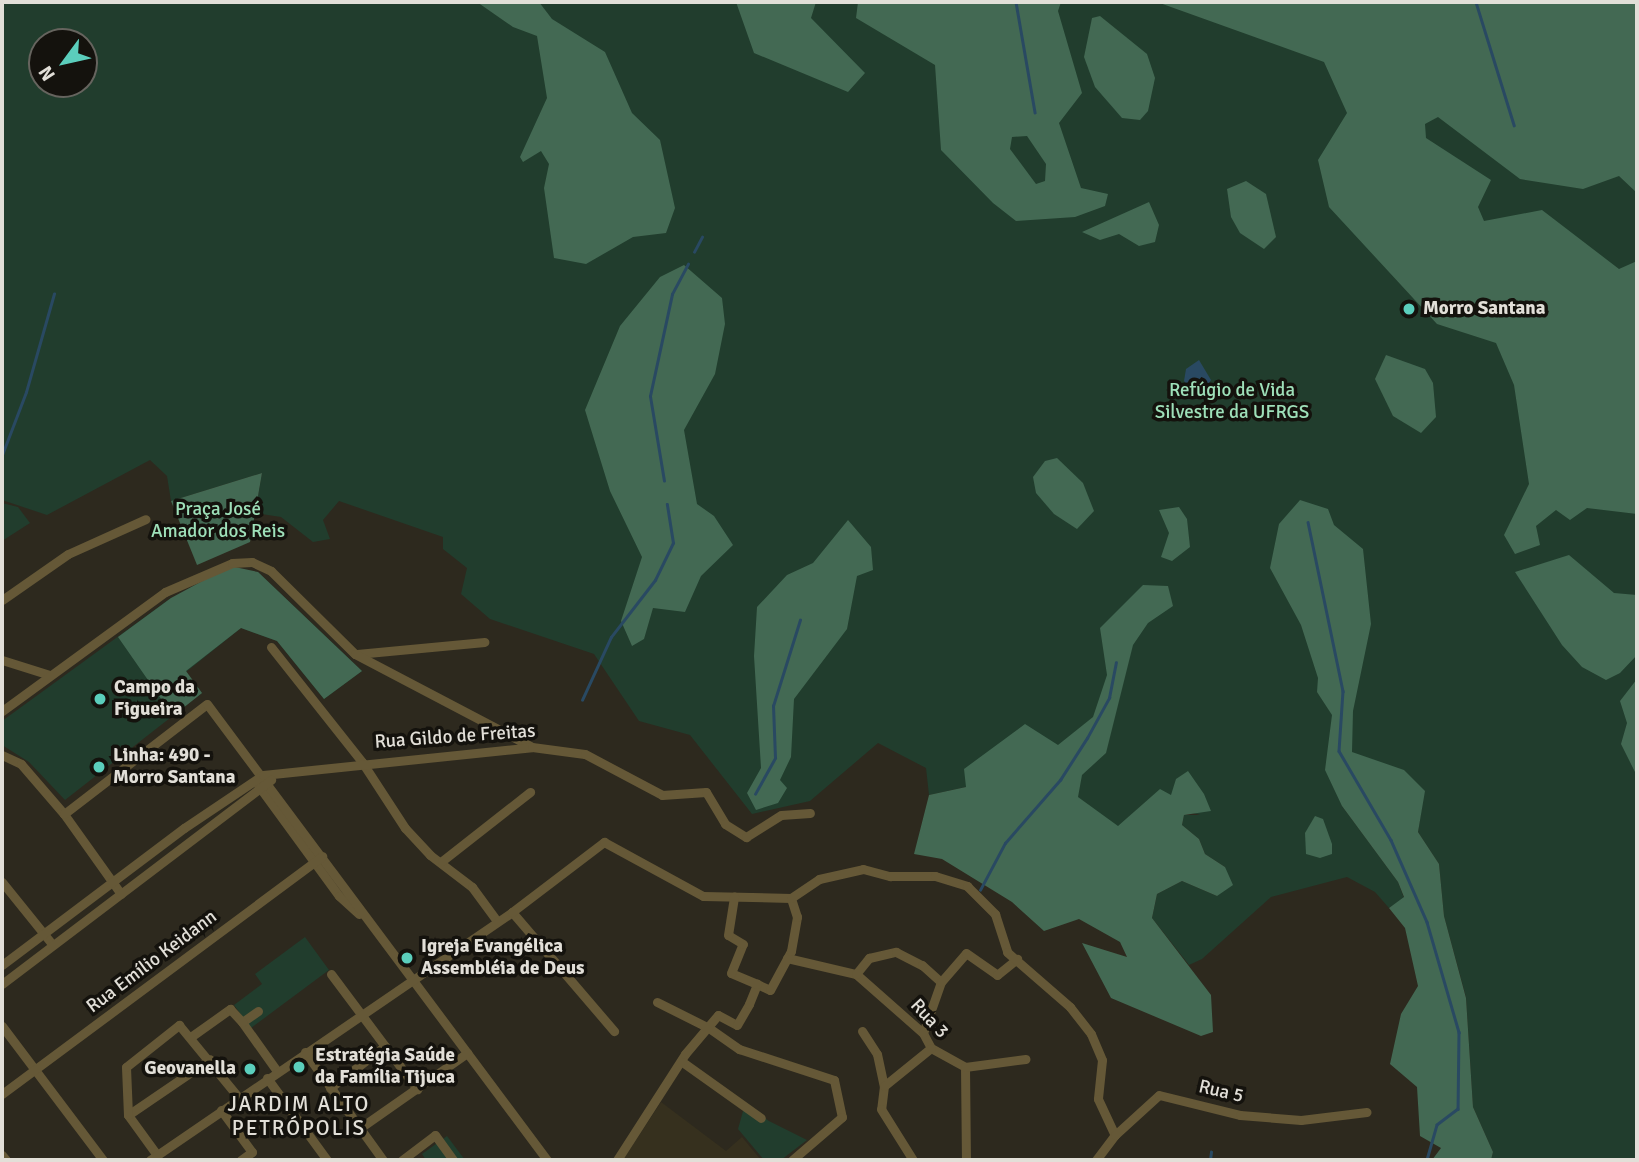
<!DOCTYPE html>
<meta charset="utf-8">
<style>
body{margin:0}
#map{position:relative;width:1639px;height:1162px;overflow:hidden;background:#2d291e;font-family:Signika,sans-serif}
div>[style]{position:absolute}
.built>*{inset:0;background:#36301e}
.green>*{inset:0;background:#213d2d}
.forest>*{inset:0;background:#436953}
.water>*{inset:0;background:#294962}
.stream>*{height:2.5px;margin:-1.25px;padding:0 1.25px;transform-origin:1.25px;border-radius:1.25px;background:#294962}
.minor>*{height:9px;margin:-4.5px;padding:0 4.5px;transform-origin:4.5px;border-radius:4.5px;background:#655837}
.dots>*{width:19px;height:19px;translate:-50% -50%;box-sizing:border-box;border:4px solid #14120d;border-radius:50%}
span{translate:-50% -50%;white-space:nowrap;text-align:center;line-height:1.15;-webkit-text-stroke:7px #14120d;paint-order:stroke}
.poi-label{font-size:19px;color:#e2dfd8;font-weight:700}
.left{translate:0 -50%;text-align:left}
.right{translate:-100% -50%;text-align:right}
.park-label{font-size:19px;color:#9ee0b9}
.street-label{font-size:19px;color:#e2dfd8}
.neighbourhood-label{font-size:21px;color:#e2dfd8;letter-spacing:2px}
.frame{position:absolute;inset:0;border:4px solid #e2dfd8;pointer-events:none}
.north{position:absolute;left:28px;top:28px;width:70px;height:70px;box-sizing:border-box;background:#14120d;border:2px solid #66645e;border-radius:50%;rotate:237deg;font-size:19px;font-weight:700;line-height:28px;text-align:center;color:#e2dfd8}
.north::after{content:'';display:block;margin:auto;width:24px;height:32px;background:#5bcebc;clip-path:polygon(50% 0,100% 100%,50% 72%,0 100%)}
</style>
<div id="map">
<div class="built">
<div style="clip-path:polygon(661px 1102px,726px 1151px,742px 1137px,761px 1160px,623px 1160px)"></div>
</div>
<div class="green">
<div style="clip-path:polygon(evenodd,2px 2px,1637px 2px,1637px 1160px,1491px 1160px,1493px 1152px,1473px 1107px,1466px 997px,1444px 916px,1439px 864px,1418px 832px,1422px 805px,1342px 806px,1398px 882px,1404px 898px,1389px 908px,1375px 892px,1347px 877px,1271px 897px,1202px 959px,1189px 965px,1152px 918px,1157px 894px,1182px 881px,1217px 896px,1225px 867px,1205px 854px,1199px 839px,1182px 825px,1184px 815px,1200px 815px,1148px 800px,1118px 827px,1078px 798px,966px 787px,929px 795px,926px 768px,878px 743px,810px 801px,752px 814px,690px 735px,639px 721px,594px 654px,490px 619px,461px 594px,467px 568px,443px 549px,443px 537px,339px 501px,323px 520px,330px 539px,313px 542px,281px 517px,255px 513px,262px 473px,171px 501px,167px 476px,150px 460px,47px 515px,2px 500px,2px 2px,42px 42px,84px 42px,84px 84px,42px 84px,42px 42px)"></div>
<div style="clip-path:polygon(2px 503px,18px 507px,30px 523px,2px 541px)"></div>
<div style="clip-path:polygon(258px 572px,362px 671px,324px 699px,277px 641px,241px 628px,186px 672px,202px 693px,65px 800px,29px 762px,2px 745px,2px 721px,171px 598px)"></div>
<div style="clip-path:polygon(305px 937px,329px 970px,251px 1028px,234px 1005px,262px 984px,255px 974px)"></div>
<div style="clip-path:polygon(745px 1104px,769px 1121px,807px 1140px,781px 1160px,764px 1160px,738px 1129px)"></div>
<div style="clip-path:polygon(447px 1136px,465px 1160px,426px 1160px,422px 1154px)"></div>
</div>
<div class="forest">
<div style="clip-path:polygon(477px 2px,539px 2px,552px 19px,605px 52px,632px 113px,660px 140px,675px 208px,666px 233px,633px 237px,586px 264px,554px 258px,544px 188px,549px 164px,541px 151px,523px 162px,520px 157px,547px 98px,537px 36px,513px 27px)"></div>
<div style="clip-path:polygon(736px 2px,816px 2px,811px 18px,865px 73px,848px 92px,754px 53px)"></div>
<div style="clip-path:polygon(evenodd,858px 2px,1061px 2px,1058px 11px,1082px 93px,1059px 123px,1081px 188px,1108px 194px,1105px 206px,1075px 217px,1016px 221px,993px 203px,941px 150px,935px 65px,856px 18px,858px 2px,1027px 136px,1046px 164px,1045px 181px,1036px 184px,1010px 149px,1012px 137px,1027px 136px)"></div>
<div style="clip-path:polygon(1157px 2px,1637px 2px,1637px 193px,1619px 176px,1583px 189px,1520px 179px,1438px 117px,1425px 124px,1426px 138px,1491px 180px,1478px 207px,1484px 221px,1542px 210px,1619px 269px,1637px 261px,1637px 514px,1587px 508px,1570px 520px,1556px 510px,1536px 526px,1540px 545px,1515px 554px,1504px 535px,1529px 484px,1514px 385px,1496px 343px,1437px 324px,1329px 207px,1318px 160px,1347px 113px,1324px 62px)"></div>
<div style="clip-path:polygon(1100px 16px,1147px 54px,1155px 78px,1148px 111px,1140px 120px,1122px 118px,1095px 87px,1084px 57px,1092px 18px)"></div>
<div style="clip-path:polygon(1246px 181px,1266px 194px,1276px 237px,1264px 249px,1240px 233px,1231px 217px,1227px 189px)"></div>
<div style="clip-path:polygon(1149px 202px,1159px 225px,1155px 242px,1139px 246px,1119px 234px,1100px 240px,1082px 232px)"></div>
<div style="clip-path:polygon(684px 265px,722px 298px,725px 324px,715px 374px,684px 430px,697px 504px,714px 516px,733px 545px,701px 576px,685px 612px,653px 608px,644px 639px,632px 646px,621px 621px,642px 557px,610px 491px,585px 410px,620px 326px,660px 277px)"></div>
<div style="clip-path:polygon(1386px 355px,1425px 369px,1433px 383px,1436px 417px,1421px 433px,1393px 416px,1375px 379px)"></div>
<div style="clip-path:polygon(1057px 458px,1083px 483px,1094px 511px,1077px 529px,1054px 514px,1036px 493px,1033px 477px,1045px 461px)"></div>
<div style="clip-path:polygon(262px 473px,250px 542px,197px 565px,171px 501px)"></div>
<div style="clip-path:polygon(1300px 500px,1328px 509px,1334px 525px,1363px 549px,1371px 624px,1353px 711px,1352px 752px,1404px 770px,1425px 791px,1418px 832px,1439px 864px,1444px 916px,1466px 998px,1473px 1107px,1493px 1152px,1491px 1160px,1432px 1160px,1441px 1148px,1420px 1136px,1417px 1087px,1390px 1064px,1401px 1014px,1418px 986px,1405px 928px,1389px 908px,1404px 897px,1398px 882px,1342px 806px,1325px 770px,1332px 715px,1317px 692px,1318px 678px,1301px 625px,1270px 568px,1279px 524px)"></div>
<div style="clip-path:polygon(1179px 507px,1187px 519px,1190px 547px,1172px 561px,1161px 557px,1169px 533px,1159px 510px)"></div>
<div style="clip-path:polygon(848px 520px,871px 547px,873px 570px,857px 576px,847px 629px,794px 699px,791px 757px,780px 780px,787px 788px,778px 803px,756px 810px,747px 793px,761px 768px,754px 656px,757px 607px,787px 575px,813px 563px)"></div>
<div style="clip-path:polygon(1569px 555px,1614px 593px,1637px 595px,1637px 655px,1620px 673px,1606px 680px,1582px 667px,1562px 645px,1515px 572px)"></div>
<div style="clip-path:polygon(230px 566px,258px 572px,362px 671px,324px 699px,277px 641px,241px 628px,186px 671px,202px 693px,173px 716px,118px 637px,171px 598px)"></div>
<div style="clip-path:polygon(1143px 585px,1168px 586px,1173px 606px,1148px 623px,1133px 645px,1106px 753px,1082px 775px,1078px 797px,1118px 826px,1160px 789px,1171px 795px,1176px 779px,1188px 771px,1204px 794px,1211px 811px,1184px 815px,1182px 825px,1199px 839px,1205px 854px,1225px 867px,1233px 885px,1217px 896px,1182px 881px,1157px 894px,1152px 918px,1211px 995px,1213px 1032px,1201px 1036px,1111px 998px,1082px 943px,1127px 957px,1120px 942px,1079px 919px,1044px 931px,1012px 902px,942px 859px,914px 854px,929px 795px,966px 787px,964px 769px,1025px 724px,1058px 745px,1093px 717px,1107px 675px,1100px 628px)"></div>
<div style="clip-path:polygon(1637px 679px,1637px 776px,1621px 744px,1627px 723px,1620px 701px)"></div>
<div style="clip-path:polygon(1315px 816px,1323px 819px,1332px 844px,1332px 854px,1320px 858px,1306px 854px,1305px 833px)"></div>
</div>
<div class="water">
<div style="clip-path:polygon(1199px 360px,1211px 380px,1202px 394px,1194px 394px,1184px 381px,1186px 369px)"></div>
</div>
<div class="stream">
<div style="left:1016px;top:2px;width:112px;rotate:80.2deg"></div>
<div style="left:1476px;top:2px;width:129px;rotate:72.8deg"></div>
<div style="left:694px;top:252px;width:17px;rotate:-62deg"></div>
<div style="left:2px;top:455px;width:67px;rotate:-69.1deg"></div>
<div style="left:26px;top:392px;width:102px;rotate:-74.1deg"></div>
<div style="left:664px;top:481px;width:86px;rotate:-99.4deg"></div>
<div style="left:650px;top:396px;width:104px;rotate:-77.8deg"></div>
<div style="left:672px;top:294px;width:34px;rotate:-62deg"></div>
<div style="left:1308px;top:522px;width:173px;rotate:78.3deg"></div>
<div style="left:1343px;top:691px;width:60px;rotate:93.8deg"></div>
<div style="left:1339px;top:751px;width:103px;rotate:59.7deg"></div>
<div style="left:1391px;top:840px;width:90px;rotate:66.3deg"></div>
<div style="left:1427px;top:922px;width:115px;rotate:73.8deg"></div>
<div style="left:1459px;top:1032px;width:77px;rotate:90.7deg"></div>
<div style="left:1458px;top:1109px;width:26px;rotate:143deg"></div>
<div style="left:1437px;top:1125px;width:36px;rotate:106deg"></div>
<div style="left:582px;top:700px;width:69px;rotate:-65.3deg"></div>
<div style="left:611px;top:637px;width:72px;rotate:-52.3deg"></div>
<div style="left:655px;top:580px;width:41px;rotate:-64.1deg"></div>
<div style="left:673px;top:543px;width:39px;rotate:-99deg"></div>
<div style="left:755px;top:794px;width:41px;rotate:-60.9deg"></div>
<div style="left:775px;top:758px;width:52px;rotate:-92.2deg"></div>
<div style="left:773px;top:706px;width:90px;rotate:-72.6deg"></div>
<div style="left:980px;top:890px;width:53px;rotate:-62deg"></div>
<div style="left:1005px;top:843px;width:84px;rotate:-48.9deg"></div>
<div style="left:1060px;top:780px;width:50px;rotate:-57.3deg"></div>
<div style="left:1087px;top:738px;width:46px;rotate:-61.2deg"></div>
<div style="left:1109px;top:698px;width:36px;rotate:-79deg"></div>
<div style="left:1210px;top:1160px;width:8px;rotate:-83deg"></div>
</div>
<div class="minor">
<div style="left:2px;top:600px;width:80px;rotate:-34.9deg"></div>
<div style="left:68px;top:554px;width:85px;rotate:-24.2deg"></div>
<div style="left:271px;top:647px;width:147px;rotate:51.6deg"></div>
<div style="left:362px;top:762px;width:79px;rotate:56.9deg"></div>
<div style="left:405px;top:828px;width:37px;rotate:47deg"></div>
<div style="left:430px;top:855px;width:53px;rotate:37.3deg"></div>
<div style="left:472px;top:887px;width:42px;rotate:53.7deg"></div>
<div style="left:357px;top:654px;width:128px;rotate:-5.4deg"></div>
<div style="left:2px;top:660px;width:50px;rotate:17.4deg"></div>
<div style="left:2px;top:711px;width:202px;rotate:-36.1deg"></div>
<div style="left:165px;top:592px;width:73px;rotate:-23.4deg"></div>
<div style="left:232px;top:563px;width:20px;rotate:-3deg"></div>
<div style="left:252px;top:562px;width:21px;rotate:25deg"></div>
<div style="left:271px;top:571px;width:118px;rotate:44.7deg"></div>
<div style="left:355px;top:654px;width:198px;rotate:27.7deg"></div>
<div style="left:2px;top:755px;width:21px;rotate:25deg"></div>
<div style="left:21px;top:764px;width:66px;rotate:49.3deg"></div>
<div style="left:64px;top:814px;width:98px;rotate:54.5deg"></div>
<div style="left:258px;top:785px;width:137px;rotate:53.9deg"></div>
<div style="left:339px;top:896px;width:27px;rotate:42deg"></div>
<div style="left:64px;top:814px;width:180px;rotate:-37.6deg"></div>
<div style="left:207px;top:704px;width:569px;rotate:53.29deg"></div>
<div style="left:442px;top:861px;width:112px;rotate:-38.1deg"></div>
<div style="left:2px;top:882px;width:80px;rotate:51.1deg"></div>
<div style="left:512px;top:912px;width:157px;rotate:49.4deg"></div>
<div style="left:787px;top:958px;width:71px;rotate:13.1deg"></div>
<div style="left:856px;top:974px;width:89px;rotate:41.4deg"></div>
<div style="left:923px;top:1033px;width:17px;rotate:62deg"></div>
<div style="left:931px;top:1048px;width:39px;rotate:29deg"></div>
<div style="left:965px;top:1067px;width:93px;rotate:89.4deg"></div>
<div style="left:2px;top:965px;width:228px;rotate:-37deg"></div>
<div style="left:184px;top:828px;width:95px;rotate:-33.9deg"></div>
<div style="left:263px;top:775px;width:270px;rotate:-5.9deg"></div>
<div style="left:532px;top:747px;width:53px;rotate:7.5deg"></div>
<div style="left:585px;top:754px;width:87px;rotate:28deg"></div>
<div style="left:662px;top:795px;width:44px;rotate:-3.9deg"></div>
<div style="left:706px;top:792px;width:37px;rotate:59deg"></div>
<div style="left:725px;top:824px;width:25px;rotate:32deg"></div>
<div style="left:746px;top:837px;width:41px;rotate:-32.2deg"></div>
<div style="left:781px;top:815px;width:29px;rotate:-4deg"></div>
<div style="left:331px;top:974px;width:144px;rotate:53.2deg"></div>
<div style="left:856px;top:974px;width:21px;rotate:-51deg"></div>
<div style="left:869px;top:958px;width:28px;rotate:-13deg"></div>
<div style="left:896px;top:952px;width:29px;rotate:27deg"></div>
<div style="left:922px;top:965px;width:25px;rotate:42deg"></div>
<div style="left:2px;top:984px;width:338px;rotate:-37.2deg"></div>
<div style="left:757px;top:984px;width:14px;rotate:25deg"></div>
<div style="left:770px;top:990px;width:44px;rotate:-61.7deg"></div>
<div style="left:791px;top:951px;width:35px;rotate:-80deg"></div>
<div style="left:797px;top:917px;width:20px;rotate:-108deg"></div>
<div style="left:657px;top:1002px;width:58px;rotate:26.6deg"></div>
<div style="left:709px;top:1028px;width:37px;rotate:35deg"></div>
<div style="left:739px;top:1049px;width:100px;rotate:18.1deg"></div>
<div style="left:834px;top:1080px;width:38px;rotate:78deg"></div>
<div style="left:842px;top:1117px;width:66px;rotate:139.3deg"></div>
<div style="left:258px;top:1011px;width:19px;rotate:145deg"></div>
<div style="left:242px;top:1022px;width:60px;rotate:54.5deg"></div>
<div style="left:2px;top:1026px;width:168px;rotate:53deg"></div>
<div style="left:862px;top:1031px;width:27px;rotate:57deg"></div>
<div style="left:877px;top:1054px;width:33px;rotate:78deg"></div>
<div style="left:884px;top:1086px;width:23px;rotate:97deg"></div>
<div style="left:881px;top:1109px;width:60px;rotate:57.9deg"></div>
<div style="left:923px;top:1033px;width:54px;rotate:-70.6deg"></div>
<div style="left:941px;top:982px;width:38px;rotate:-49deg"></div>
<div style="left:966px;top:953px;width:38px;rotate:35deg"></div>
<div style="left:997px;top:975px;width:26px;rotate:-39deg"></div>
<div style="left:192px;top:1036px;width:47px;rotate:-35.4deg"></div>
<div style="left:230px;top:1009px;width:18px;rotate:47deg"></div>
<div style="left:305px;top:1052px;width:133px;rotate:54.2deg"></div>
<div style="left:681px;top:1061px;width:98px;rotate:35.5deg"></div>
<div style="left:965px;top:1067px;width:61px;rotate:-7.6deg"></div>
<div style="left:267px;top:1078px;width:102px;rotate:53.8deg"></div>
<div style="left:884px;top:1086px;width:60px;rotate:-39deg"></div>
<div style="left:330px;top:1088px;width:69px;rotate:-37.4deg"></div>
<div style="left:2px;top:1094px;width:399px;rotate:-36.6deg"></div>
<div style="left:221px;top:1110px;width:52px;rotate:53.6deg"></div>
<div style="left:252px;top:1152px;width:14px;rotate:144deg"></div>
<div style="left:128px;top:1115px;width:99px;rotate:-34.3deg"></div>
<div style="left:360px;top:1128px;width:131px;rotate:-35deg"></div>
<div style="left:2px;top:1155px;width:6px;rotate:51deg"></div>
<div style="left:157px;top:1155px;width:49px;rotate:-125.9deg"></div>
<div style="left:128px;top:1115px;width:48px;rotate:-92.4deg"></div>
<div style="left:126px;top:1067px;width:68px;rotate:-38.4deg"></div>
<div style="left:179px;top:1025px;width:94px;rotate:50.6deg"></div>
<div style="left:150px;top:1160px;width:439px;rotate:-34.4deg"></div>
<div style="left:512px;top:912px;width:116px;rotate:-37.3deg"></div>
<div style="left:604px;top:842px;width:113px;rotate:28.6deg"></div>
<div style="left:703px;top:896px;width:88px;rotate:1.3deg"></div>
<div style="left:791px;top:898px;width:34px;rotate:-34deg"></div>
<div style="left:819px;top:879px;width:45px;rotate:-12.8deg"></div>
<div style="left:863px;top:869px;width:28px;rotate:15deg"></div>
<div style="left:890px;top:876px;width:45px"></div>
<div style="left:935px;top:876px;width:34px;rotate:17deg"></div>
<div style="left:967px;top:886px;width:40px;rotate:45deg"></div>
<div style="left:995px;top:914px;width:40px;rotate:72deg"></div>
<div style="left:1007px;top:952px;width:84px;rotate:41.1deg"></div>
<div style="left:1070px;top:1007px;width:34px;rotate:52deg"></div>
<div style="left:1091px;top:1034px;width:28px;rotate:67deg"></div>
<div style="left:1102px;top:1060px;width:39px;rotate:96deg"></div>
<div style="left:1098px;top:1099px;width:40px;rotate:65deg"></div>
<div style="left:402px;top:1160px;width:41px;rotate:-37.1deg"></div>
<div style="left:435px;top:1135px;width:31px;rotate:54deg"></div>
<div style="left:617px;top:1160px;width:126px;rotate:-57.3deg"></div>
<div style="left:685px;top:1054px;width:51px;rotate:-49.8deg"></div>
<div style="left:718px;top:1015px;width:21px;rotate:28deg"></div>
<div style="left:737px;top:1025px;width:24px;rotate:-60deg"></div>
<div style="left:749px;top:1004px;width:22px;rotate:-68deg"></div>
<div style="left:757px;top:984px;width:28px;rotate:-157deg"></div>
<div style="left:731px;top:973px;width:31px;rotate:-68deg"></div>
<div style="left:743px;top:944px;width:17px;rotate:-149deg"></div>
<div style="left:728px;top:935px;width:39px;rotate:-81deg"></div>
<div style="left:1096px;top:1160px;width:31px;rotate:-53deg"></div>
<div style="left:1115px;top:1135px;width:59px;rotate:-42.3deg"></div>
<div style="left:1159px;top:1095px;width:83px;rotate:13.9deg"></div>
<div style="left:1240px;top:1115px;width:61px;rotate:4.7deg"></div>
<div style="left:1301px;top:1120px;width:66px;rotate:-6.9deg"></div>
</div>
<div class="dots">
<div style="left:1409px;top:309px;background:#5bcebc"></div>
<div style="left:100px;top:699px;background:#5bcebc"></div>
<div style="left:99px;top:767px;background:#5bcebc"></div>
<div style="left:407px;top:958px;background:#5bcebc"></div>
<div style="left:299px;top:1067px;background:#5bcebc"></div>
<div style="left:250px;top:1069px;background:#5bcebc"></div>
</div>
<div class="poi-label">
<span class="left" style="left:1423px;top:309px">Morro Santana</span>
<span class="left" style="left:114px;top:699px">Campo da<br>Figueira</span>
<span class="left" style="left:113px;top:767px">Linha: 490 -<br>Morro Santana</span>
<span class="left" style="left:421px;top:958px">Igreja Evangélica<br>Assembléia de Deus</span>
<span class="left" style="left:315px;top:1067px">Estratégia Saúde<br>da Família Tijuca</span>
<span class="right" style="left:236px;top:1069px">Geovanella</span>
</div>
<div class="park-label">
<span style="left:1232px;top:402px">Refúgio de Vida<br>Silvestre da UFRGS</span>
<span style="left:218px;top:521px">Praça José<br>Amador dos Reis</span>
</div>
<div class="street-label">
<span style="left:455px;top:737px;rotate:-4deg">Rua Gildo de Freitas</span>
<span style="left:152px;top:962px;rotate:-37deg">Rua Emílio Keidann</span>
<span style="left:929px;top:1019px;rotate:47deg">Rua 3</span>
<span style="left:1221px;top:1092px;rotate:13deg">Rua 5</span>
</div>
<div class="neighbourhood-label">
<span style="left:299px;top:1116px">JARDIM ALTO<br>PETRÓPOLIS</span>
</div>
<div class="frame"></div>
<div class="north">N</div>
</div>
